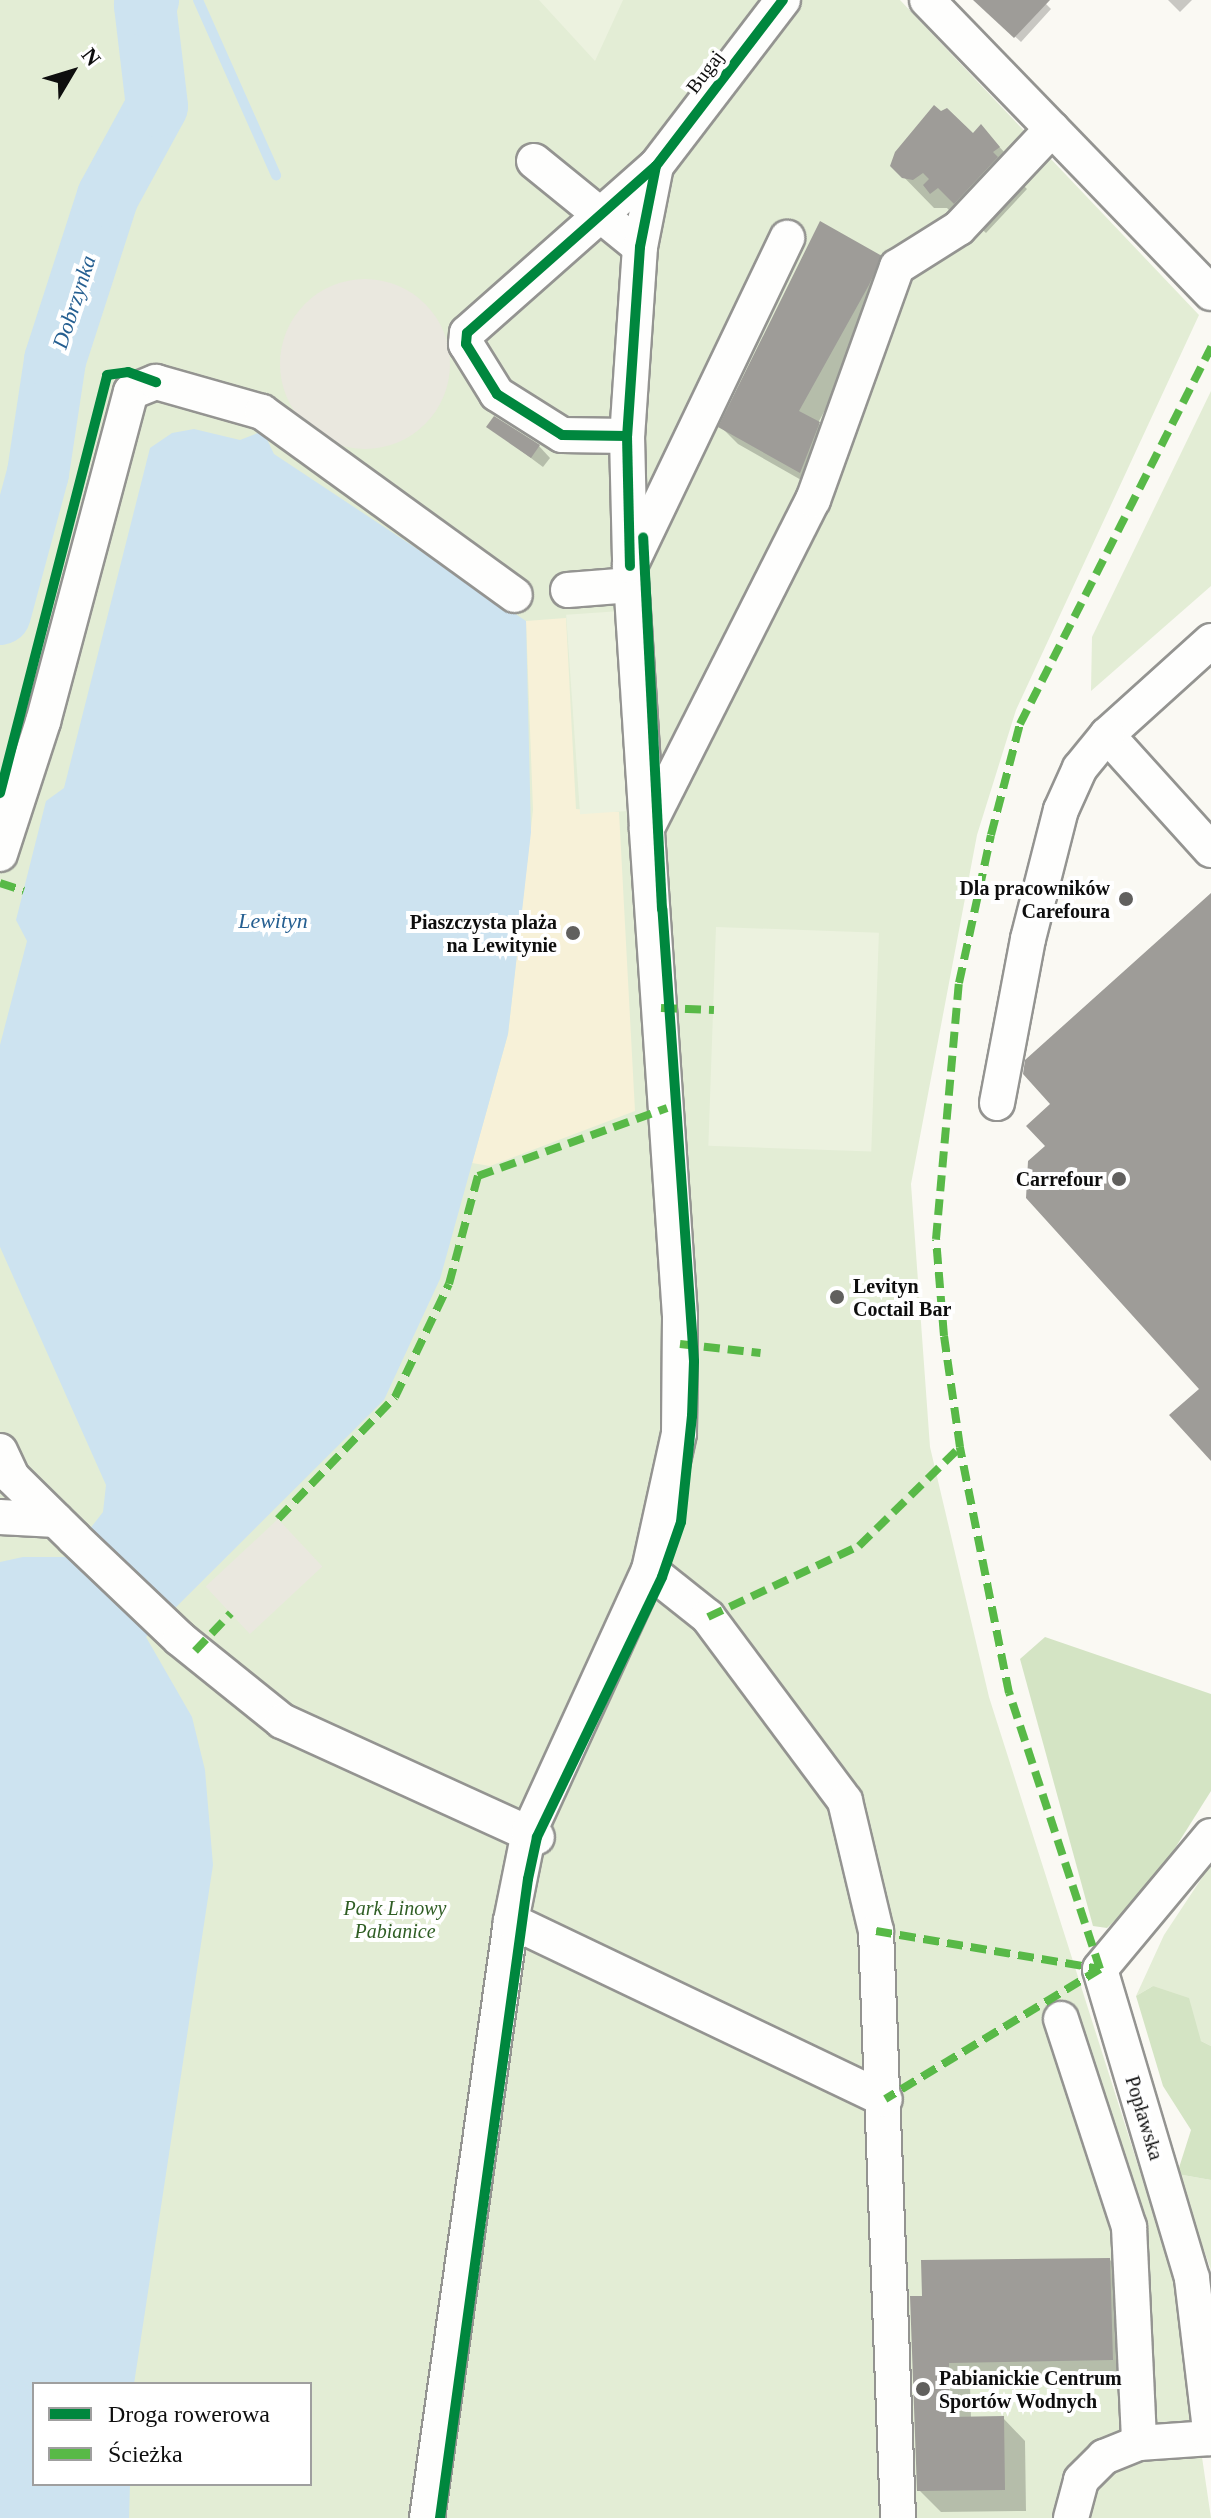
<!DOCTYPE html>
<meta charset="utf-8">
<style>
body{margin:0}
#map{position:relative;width:1211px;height:2518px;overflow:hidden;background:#faf9f3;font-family:Georgia,serif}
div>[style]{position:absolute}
.green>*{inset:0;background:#e3edd5}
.forest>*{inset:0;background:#d4e4c4}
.sand>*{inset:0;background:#f7f1d8}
.pitch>*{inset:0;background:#ecf2df;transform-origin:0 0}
.plaza>*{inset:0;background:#eae8df;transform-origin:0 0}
.round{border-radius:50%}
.water>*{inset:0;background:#cde3f0}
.shadow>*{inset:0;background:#0003}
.stream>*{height:10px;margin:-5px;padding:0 5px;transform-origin:5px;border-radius:5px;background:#cde3f0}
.river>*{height:62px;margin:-31px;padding:0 31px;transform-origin:31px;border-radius:31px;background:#cde3f0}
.building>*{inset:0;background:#9e9c98}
.roads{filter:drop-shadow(2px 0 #949491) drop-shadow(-2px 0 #949491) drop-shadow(0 2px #949491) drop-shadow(0 -2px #949491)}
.minor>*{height:34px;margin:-17px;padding:0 17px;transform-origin:17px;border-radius:17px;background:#fefefd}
.quiet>*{height:8px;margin-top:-4px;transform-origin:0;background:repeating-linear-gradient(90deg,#58b947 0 16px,transparent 0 24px)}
.cycleway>*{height:10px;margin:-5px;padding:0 5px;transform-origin:5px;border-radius:5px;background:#00873e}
.dots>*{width:22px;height:22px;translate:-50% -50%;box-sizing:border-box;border:4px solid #fff;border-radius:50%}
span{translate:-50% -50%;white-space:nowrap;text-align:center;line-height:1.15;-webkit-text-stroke:8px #fff;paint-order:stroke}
.street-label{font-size:20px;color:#0e0e0e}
.poi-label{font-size:20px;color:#0e0e0e;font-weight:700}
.right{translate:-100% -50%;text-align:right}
.left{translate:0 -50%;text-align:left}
.park-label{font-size:20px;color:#305e25;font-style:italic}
.water-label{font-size:22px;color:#255f91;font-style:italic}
.legend{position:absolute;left:32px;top:2382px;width:280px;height:104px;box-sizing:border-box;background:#fff;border:2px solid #9f9f9f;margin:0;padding:10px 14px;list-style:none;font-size:24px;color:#0e0e0e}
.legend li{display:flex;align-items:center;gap:16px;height:40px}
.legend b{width:40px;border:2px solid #9f9f9f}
.north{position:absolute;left:32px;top:32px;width:80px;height:80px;-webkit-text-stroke:6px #fff;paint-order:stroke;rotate:52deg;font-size:22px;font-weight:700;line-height:32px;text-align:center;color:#0e0e0e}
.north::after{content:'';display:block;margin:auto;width:28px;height:36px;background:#0e0e0e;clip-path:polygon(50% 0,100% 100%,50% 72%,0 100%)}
</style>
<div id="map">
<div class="green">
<div style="clip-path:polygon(evenodd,0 0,900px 0,1199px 315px,1016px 710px,977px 835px,911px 1184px,930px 1447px,989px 1697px,1177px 2288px,1211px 2518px,0 2518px,0 0,34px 2384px,310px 2384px,310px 2484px,34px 2484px,34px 2384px)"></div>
<div style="clip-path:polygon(1211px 391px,1211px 586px,1091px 691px,1092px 637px)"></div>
<div style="clip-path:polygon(1211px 1864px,1211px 2046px,1201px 2041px,1153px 1986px,1136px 1996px,1164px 1935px)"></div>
<div style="clip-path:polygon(1177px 2174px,1211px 2180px,1211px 2270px)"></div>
</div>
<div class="forest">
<div style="clip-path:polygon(1045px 1637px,1211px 1694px,1211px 1791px,1150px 1888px,1107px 1928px,1093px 1926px,1020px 1659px)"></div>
<div style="clip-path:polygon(1153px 1986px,1189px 1998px,1201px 2041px,1211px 2046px,1211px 2180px,1177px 2174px,1191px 2130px,1163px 2086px,1136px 1996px)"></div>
</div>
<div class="sand">
<div style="clip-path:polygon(566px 618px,576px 809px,619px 812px,635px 1111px,490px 1166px,472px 1163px,508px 1034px,533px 810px,526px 621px)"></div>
</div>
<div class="pitch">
<div style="clip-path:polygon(539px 0,623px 0,595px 61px)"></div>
<div style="left:621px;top:611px;width:200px;height:55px;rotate:86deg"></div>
<div style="left:716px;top:927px;width:163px;height:219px;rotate:2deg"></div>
</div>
<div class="plaza">
<div class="round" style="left:280px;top:279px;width:170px;height:170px"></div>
<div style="left:278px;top:1519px;width:65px;height:99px;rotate:47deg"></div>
</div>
<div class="water">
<div style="clip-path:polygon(194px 429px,240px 440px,263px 431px,274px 454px,526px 621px,531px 832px,508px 1034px,440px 1279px,384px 1400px,146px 1637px,192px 1717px,205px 1770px,213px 1865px,134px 2384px,34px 2384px,34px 2484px,130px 2484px,129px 2518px,0 2518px,0 1562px,23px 1557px,68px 1557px,103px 1512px,106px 1485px,0 1247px,0 1045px,27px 941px,16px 920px,46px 801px,64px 788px,150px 448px,172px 433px)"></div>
</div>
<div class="shadow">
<div style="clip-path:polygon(976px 0,1042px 0,1051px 9px,1021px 42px)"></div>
<div style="clip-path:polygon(1168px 0,1192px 0,1180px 12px)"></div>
<div style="clip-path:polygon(981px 127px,1029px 179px,1022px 184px,1027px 189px,986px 233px,970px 218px,962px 223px,947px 208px,934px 208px,892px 165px,973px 135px)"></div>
<div style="clip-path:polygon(880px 257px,898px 275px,818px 423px,836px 441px,817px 489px,738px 444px,721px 427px)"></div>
<div style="clip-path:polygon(489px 427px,539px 446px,550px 458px,543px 467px)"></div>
<div style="clip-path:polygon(1110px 2260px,1132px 2282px,1134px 2382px,970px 2384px,971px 2419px,1003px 2418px,1025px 2441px,1026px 2511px,941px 2512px,919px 2490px,924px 2298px)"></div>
</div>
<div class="stream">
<div style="left:198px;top:0;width:192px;rotate:66deg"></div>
</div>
<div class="river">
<div style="left:0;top:614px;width:146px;rotate:-74.9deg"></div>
<div style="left:38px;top:473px;width:114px;rotate:-81.4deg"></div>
<div style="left:55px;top:360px;width:172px;rotate:-72.1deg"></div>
<div style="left:108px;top:196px;width:102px;rotate:-61.4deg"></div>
<div style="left:157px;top:106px;width:102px;rotate:-96.8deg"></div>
<div style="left:145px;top:5px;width:6px;rotate:-59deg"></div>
</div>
<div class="building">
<div style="clip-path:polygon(973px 0,1050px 0,1014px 38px)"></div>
<div style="clip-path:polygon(934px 105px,941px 111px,947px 108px,973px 133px,981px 124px,1000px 147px,993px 152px,998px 157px,954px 204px,938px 188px,930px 194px,923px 185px,929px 179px,923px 173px,913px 180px,902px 178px,890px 166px,895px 152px)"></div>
<div style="clip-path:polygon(820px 221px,882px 256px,869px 285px,799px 411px,820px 422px,800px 473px,718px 427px)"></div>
<div style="clip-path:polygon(494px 416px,540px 445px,531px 458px,486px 427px)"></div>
<div style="clip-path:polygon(1211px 893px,1211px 1461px,1169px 1415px,1199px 1389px,1026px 1198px,1028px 1161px,1045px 1146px,1026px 1126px,1050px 1104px,1023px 1074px,1025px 1060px)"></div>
<div style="clip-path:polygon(1110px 2258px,1113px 2360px,949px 2363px,949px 2417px,1004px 2416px,1005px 2490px,917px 2491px,910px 2296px,922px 2296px,921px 2260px)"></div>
</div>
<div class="roads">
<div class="minor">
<div style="left:927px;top:0;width:408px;rotate:45.9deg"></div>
<div style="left:534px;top:161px;width:136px;rotate:39.1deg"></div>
<div style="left:656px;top:166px;width:83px;rotate:101.2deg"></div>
<div style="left:640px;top:247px;width:189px;rotate:93.9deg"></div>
<div style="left:627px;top:436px;width:65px;rotate:-179.1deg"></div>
<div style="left:562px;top:435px;width:77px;rotate:-147.8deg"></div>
<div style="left:497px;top:394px;width:59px;rotate:-121.8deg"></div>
<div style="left:466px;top:344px;width:11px;rotate:-85deg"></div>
<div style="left:467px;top:333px;width:252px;rotate:-41.5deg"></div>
<div style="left:656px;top:166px;width:209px;rotate:-52.6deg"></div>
<div style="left:627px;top:436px;width:124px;rotate:88.6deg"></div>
<div style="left:568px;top:590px;width:63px;rotate:-4.5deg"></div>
<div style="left:1211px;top:641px;width:140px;rotate:137.9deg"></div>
<div style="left:1107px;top:735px;width:155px;rotate:47.9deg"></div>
<div style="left:647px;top:827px;width:262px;rotate:-93.7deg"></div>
<div style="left:630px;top:566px;width:364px;rotate:-64.4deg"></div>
<div style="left:0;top:854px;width:139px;rotate:-72deg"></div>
<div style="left:43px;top:722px;width:342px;rotate:-75.1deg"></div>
<div style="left:131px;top:392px;width:27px;rotate:-22deg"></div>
<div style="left:156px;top:382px;width:110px;rotate:15.8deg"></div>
<div style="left:262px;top:412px;width:312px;rotate:35.9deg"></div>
<div style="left:997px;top:1103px;width:167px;rotate:-79.3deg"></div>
<div style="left:1028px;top:939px;width:133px;rotate:-75.7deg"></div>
<div style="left:1061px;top:810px;width:46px;rotate:-65.7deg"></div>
<div style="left:1080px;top:768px;width:43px;rotate:-50.7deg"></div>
<div style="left:0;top:1451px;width:29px;rotate:65deg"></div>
<div style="left:12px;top:1477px;width:87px;rotate:44.5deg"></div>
<div style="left:74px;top:1538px;width:146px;rotate:43.6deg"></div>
<div style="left:180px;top:1639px;width:131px;rotate:38.8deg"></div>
<div style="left:282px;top:1721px;width:280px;rotate:24.5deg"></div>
<div style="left:0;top:1517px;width:56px;rotate:3.1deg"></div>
<div style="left:649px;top:1570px;width:75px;rotate:38.5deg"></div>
<div style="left:708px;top:1617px;width:229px;rotate:53.3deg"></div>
<div style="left:845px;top:1801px;width:134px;rotate:76.6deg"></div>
<div style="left:876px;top:1931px;width:587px;rotate:87.85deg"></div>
<div style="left:511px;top:1921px;width:414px;rotate:25.5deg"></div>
<div style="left:1061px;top:2019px;width:219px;rotate:71.9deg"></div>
<div style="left:1129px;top:2227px;width:216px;rotate:87.3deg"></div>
<div style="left:427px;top:2518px;width:603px;rotate:-81.99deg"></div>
<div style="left:511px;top:1921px;width:91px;rotate:-78.6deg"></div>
<div style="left:529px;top:1832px;width:288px;rotate:-65.4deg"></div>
<div style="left:649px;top:1570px;width:140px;rotate:-77.6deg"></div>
<div style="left:679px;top:1433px;width:117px;rotate:-89.5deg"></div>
<div style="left:680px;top:1316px;width:489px;rotate:-93.9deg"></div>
<div style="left:647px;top:828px;width:368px;rotate:-63.2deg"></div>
<div style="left:813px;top:500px;width:248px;rotate:-70.2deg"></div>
<div style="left:897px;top:267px;width:73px;rotate:-32.2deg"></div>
<div style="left:959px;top:228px;width:136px;rotate:-46.8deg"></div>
<div style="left:1071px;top:2518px;width:39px;rotate:-75deg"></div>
<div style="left:1081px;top:2480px;width:33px;rotate:-45deg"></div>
<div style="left:1104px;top:2457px;width:38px;rotate:-22deg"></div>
<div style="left:1139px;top:2443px;width:72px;rotate:-4deg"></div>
<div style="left:1211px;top:2438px;width:161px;rotate:-96.8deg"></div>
<div style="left:1192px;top:2278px;width:322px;rotate:-106.6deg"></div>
<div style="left:1100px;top:1969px;width:173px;rotate:-50.2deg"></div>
</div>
</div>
<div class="quiet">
<div style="left:0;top:883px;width:25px;rotate:18deg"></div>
<div style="left:661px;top:1008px;width:53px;rotate:2.2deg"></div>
<div style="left:680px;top:1344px;width:81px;rotate:6.4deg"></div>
<div style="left:278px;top:1519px;width:169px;rotate:-46.2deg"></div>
<div style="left:395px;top:1397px;width:125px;rotate:-64.5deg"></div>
<div style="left:449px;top:1284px;width:112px;rotate:-75deg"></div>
<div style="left:478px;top:1176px;width:201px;rotate:-19.8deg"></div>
<div style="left:708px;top:1617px;width:167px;rotate:-25.2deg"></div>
<div style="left:859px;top:1546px;width:141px;rotate:-44.4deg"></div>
<div style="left:195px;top:1651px;width:52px;rotate:-46.5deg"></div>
<div style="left:876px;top:1931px;width:227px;rotate:9.6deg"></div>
<div style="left:1100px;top:1969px;width:251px;rotate:148.8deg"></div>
<div style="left:1100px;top:1969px;width:291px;rotate:-108.2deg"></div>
<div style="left:1009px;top:1693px;width:251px;rotate:-101.3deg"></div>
<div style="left:960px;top:1447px;width:112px;rotate:-98.2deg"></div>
<div style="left:944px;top:1336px;width:97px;rotate:-94.7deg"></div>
<div style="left:936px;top:1239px;width:257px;rotate:-84.9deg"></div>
<div style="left:959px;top:983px;width:151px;rotate:-77.8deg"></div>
<div style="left:991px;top:835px;width:115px;rotate:-75.4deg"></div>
<div style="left:1020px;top:724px;width:423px;rotate:-63.1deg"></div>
</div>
<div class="cycleway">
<div style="left:656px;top:166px;width:83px;rotate:101.2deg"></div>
<div style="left:640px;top:247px;width:189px;rotate:93.9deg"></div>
<div style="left:627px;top:436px;width:65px;rotate:-179.1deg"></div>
<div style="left:562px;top:435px;width:77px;rotate:-147.8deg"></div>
<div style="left:497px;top:394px;width:59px;rotate:-121.8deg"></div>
<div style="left:466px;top:344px;width:11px;rotate:-85deg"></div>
<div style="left:467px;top:333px;width:252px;rotate:-41.5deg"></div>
<div style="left:656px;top:166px;width:209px;rotate:-52.6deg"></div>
<div style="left:627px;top:436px;width:130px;rotate:88.7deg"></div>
<div style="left:0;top:793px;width:431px;rotate:-75.6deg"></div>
<div style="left:107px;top:375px;width:21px;rotate:-8deg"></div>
<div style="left:128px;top:372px;width:30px;rotate:20deg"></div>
<div style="left:440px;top:2518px;width:645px;rotate:-82.16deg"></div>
<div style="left:528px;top:1879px;width:43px;rotate:-77.9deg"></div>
<div style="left:537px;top:1837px;width:288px;rotate:-64.3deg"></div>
<div style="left:662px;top:1577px;width:58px;rotate:-70.9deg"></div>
<div style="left:681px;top:1522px;width:107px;rotate:-84.1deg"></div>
<div style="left:692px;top:1416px;width:55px;rotate:-87.9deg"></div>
<div style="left:694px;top:1361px;width:453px;rotate:-94deg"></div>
<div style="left:662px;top:909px;width:372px;rotate:-92.9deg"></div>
</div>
<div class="dots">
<div style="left:1126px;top:899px;background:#61605e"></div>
<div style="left:573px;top:933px;background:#61605e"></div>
<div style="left:1119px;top:1179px;background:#61605e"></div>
<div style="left:837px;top:1297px;background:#61605e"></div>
<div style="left:923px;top:2389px;background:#61605e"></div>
</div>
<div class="street-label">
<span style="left:705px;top:72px;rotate:-53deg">Bugaj</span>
<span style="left:1144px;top:2118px;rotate:73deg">Popławska</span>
</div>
<div class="poi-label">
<span class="right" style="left:1110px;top:900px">Dla pracowników<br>Carefoura</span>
<span class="right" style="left:557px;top:934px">Piaszczysta plaża<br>na Lewitynie</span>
<span class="right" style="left:1103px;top:1179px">Carrefour</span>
<span class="left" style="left:853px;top:1298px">Levityn<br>Coctail Bar</span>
<span class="left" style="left:939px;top:2390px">Pabianickie Centrum<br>Sportów Wodnych</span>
</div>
<div class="park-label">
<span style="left:395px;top:1920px">Park Linowy<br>Pabianice</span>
</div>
<div class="water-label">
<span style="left:74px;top:302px;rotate:-72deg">Dobrzynka</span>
<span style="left:273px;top:921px">Lewityn</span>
</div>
<ul class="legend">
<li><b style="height:10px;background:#00873e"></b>Droga rowerowa</li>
<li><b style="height:10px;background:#58b947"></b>Ścieżka</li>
</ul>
<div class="north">N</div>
</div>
